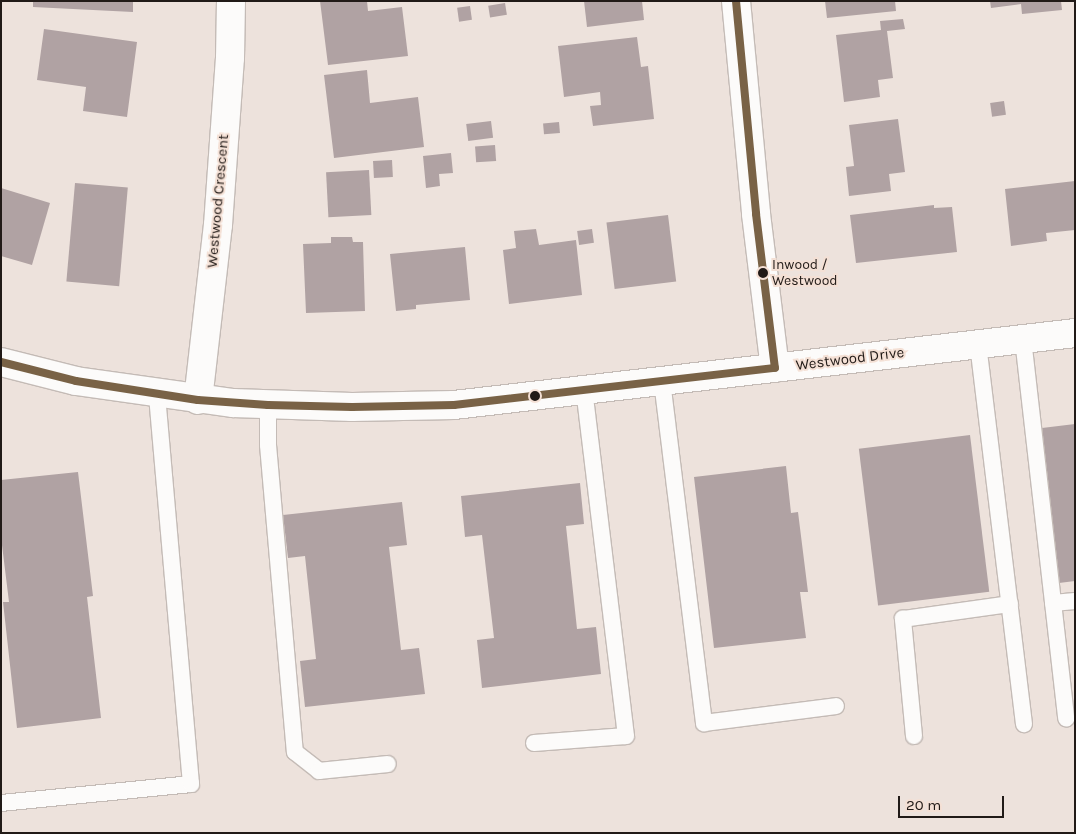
<!DOCTYPE html>
<style>
body{margin:0}
#map{position:relative;width:1076px;height:834px;overflow:hidden;background:#ede2dc;font-family:Karla,sans-serif}
div>[style]{position:absolute}
.building>*{inset:0;background:#b0a2a3;transform-origin:0 0}
.roads{filter:drop-shadow(1px 0 #c4bbb6) drop-shadow(-1px 0 #c4bbb6) drop-shadow(0 1px #c4bbb6) drop-shadow(0 -1px #c4bbb6)}
.lane>*{height:16px;margin:-8px;padding:0 8px;transform-origin:8px;border-radius:8px;background:#fcfbfa}
.street>*{height:28px;margin:-14px;padding:0 14px;transform-origin:14px;border-radius:14px;background:#fcfbfa}
.bus-1>*{height:8px;margin:-4px;padding:0 4px;transform-origin:4px;border-radius:4px;background:#796246}
.dots>*{width:14px;height:14px;translate:-50% -50%;box-sizing:border-box;border:2px solid #f4e0d5;border-radius:50%}
span{translate:-50% -50%;white-space:nowrap;text-align:center;line-height:1.15;-webkit-text-stroke:4px #f4e0d5;paint-order:stroke}
.bus-label{font-size:14px;color:#211a17}
.left{translate:0 -50%;text-align:left}
.street-label{font-size:15px;color:#211a17}
.frame{position:absolute;inset:0;border:2px solid #211a17;pointer-events:none}
.scale{position:absolute;left:898px;top:796px;width:106px;height:22px;box-sizing:border-box;border:2px solid #211a17;border-top:0;padding-left:6px;font-size:15px;line-height:18px;white-space:nowrap;color:#211a17;-webkit-text-stroke:4px #f4e0d5;paint-order:stroke}
</style>
<div id="map">
<div class="building">
<div style="clip-path:polygon(33px 1px,133px 1px,133px 12px,33px 7px)"></div>
<div style="clip-path:polygon(320px 1px,367px 1px,368px 11px,402px 7px,408px 56px,328px 65px)"></div>
<div style="clip-path:polygon(584px 1px,642px 1px,644px 20px,587px 27px)"></div>
<div style="clip-path:polygon(825px 1px,895px 1px,896px 11px,827px 18px)"></div>
<div style="clip-path:polygon(990px 1px,1061px 1px,1062px 10px,1022px 14px,1021px 4px,991px 8px)"></div>
<div style="left:505px;top:3px;width:12px;height:17px;rotate:81deg"></div>
<div style="left:470px;top:6px;width:14px;height:13px;rotate:82deg"></div>
<div style="clip-path:polygon(903px 19px,905px 29px,887px 31px,893px 78px,878px 80px,880px 97px,844px 102px,836px 35px,881px 30px,880px 21px)"></div>
<div style="clip-path:polygon(44px 29px,137px 42px,127px 117px,83px 111px,86px 87px,37px 80px)"></div>
<div style="clip-path:polygon(637px 37px,641px 67px,648px 66px,654px 119px,593px 126px,590px 106px,601px 105px,600px 92px,564px 97px,558px 46px)"></div>
<div style="clip-path:polygon(367px 70px,370px 103px,418px 97px,424px 147px,334px 158px,324px 75px)"></div>
<div style="left:1004px;top:101px;width:14px;height:14px;rotate:82deg"></div>
<div style="clip-path:polygon(898px 119px,905px 172px,889px 174px,891px 191px,849px 196px,846px 167px,854px 166px,849px 125px)"></div>
<div style="left:491px;top:121px;width:17px;height:25px;rotate:83deg"></div>
<div style="left:559px;top:122px;width:11px;height:16px;rotate:85deg"></div>
<div style="left:495px;top:145px;width:16px;height:20px;rotate:86deg"></div>
<div style="clip-path:polygon(451px 153px,453px 173px,439px 174px,440px 186px,426px 188px,423px 156px)"></div>
<div style="left:392px;top:160px;width:17px;height:19px;rotate:87deg"></div>
<div style="left:369px;top:170px;width:45px;height:43px;rotate:87deg"></div>
<div style="clip-path:polygon(1075px 181px,1075px 230px,1046px 233px,1047px 241px,1011px 246px,1005px 189px)"></div>
<div style="left:75px;top:183px;width:53px;height:99px;rotate:5deg"></div>
<div style="clip-path:polygon(1px 188px,50px 203px,32px 265px,1px 256px)"></div>
<div style="clip-path:polygon(934px 205px,934px 208px,952px 207px,957px 252px,856px 263px,850px 215px)"></div>
<div style="left:668px;top:215px;width:67px;height:62px;rotate:83deg"></div>
<div style="clip-path:polygon(536px 229px,539px 245px,576px 240px,582px 295px,509px 304px,503px 250px,516px 248px,514px 231px)"></div>
<div style="left:592px;top:229px;width:14px;height:15px;rotate:82deg"></div>
<div style="clip-path:polygon(331px 237px,352px 237px,353px 242px,363px 242px,365px 311px,306px 313px,303px 244px,331px 243px)"></div>
<div style="clip-path:polygon(465px 247px,470px 300px,416px 305px,416px 309px,396px 311px,390px 254px)"></div>
<div style="clip-path:polygon(1075px 424px,1075px 581px,1059px 583px,1042px 428px)"></div>
<div style="left:970px;top:435px;width:158px;height:112px;rotate:83deg"></div>
<div style="clip-path:polygon(786px 466px,791px 513px,798px 512px,808px 592px,800px 592px,806px 638px,714px 648px,694px 477px)"></div>
<div style="clip-path:polygon(78px 472px,93px 596px,87px 597px,101px 718px,17px 728px,3px 602px,9px 602px,1px 537px,1px 480px)"></div>
<div style="clip-path:polygon(580px 483px,584px 524px,566px 526px,577px 629px,596px 627px,601px 674px,482px 688px,477px 640px,494px 638px,482px 535px,465px 537px,461px 496px)"></div>
<div style="clip-path:polygon(402px 502px,407px 545px,389px 547px,401px 650px,419px 648px,425px 694px,305px 707px,300px 661px,316px 659px,305px 556px,288px 558px,283px 515px)"></div>
</div>
<div class="roads">
<div class="lane">
<div style="left:1023px;top:339px;width:382px;rotate:83.5deg"></div>
<div style="left:978px;top:344px;width:383px;rotate:83.1deg"></div>
<div style="left:662px;top:381px;width:345px;rotate:83deg"></div>
<div style="left:704px;top:723px;width:133px;rotate:-7.3deg"></div>
<div style="left:268px;top:405px;width:40px;rotate:90deg"></div>
<div style="left:268px;top:445px;width:308px;rotate:85deg"></div>
<div style="left:295px;top:752px;width:31px;rotate:38deg"></div>
<div style="left:319px;top:771px;width:69px;rotate:-5.8deg"></div>
<div style="left:1053px;top:603px;width:22px;rotate:-5deg"></div>
<div style="left:914px;top:736px;width:118px;rotate:-95.4deg"></div>
<div style="left:903px;top:619px;width:108px;rotate:-8deg"></div>
<div style="left:534px;top:743px;width:92px;rotate:-4.4deg"></div>
<div style="left:626px;top:736px;width:349px;rotate:-96.9deg"></div>
<div style="left:1px;top:803px;width:191px;rotate:-5.7deg"></div>
<div style="left:191px;top:784px;width:391px;rotate:-95deg"></div>
</div>
<div class="street">
<div style="left:736px;top:1px;width:214px;rotate:84.6deg"></div>
<div style="left:756px;top:214px;width:155px;rotate:83deg"></div>
<div style="left:1px;top:362px;width:77px;rotate:14.2deg"></div>
<div style="left:76px;top:381px;width:159px;rotate:8deg"></div>
<div style="left:233px;top:403px;width:119px;rotate:1.9deg"></div>
<div style="left:352px;top:407px;width:102px;rotate:-1.1deg"></div>
<div style="left:454px;top:405px;width:625px;rotate:-6.61deg"></div>
<div style="left:198px;top:400px;width:176px;rotate:-83.5deg"></div>
<div style="left:218px;top:225px;width:167px;rotate:-85.9deg"></div>
<div style="left:230px;top:58px;width:57px;rotate:-89deg"></div>
</div>
</div>
<div class="bus-1">
<div style="left:736px;top:1px;width:214px;rotate:84.6deg"></div>
<div style="left:756px;top:214px;width:155px;rotate:83deg"></div>
<div style="left:1px;top:362px;width:77px;rotate:14.2deg"></div>
<div style="left:76px;top:381px;width:123px;rotate:8.9deg"></div>
<div style="left:198px;top:400px;width:70px;rotate:4.1deg"></div>
<div style="left:268px;top:405px;width:84px;rotate:1.4deg"></div>
<div style="left:352px;top:407px;width:102px;rotate:-1.1deg"></div>
<div style="left:454px;top:405px;width:323px;rotate:-6.6deg"></div>
</div>
<div class="dots">
<div style="left:763px;top:273px;background:#211a17"></div>
<div style="left:535px;top:396px;background:#211a17"></div>
</div>
<div class="bus-label">
<span class="left" style="left:772px;top:273px">Inwood /<br>Westwood</span>
</div>
<div class="street-label">
<span style="left:218px;top:201px;rotate:-85deg">Westwood Crescent</span>
<span style="left:850px;top:359px;rotate:-7deg">Westwood Drive</span>
</div>
<div class="frame"></div>
<div class="scale">20 m</div>
</div>
